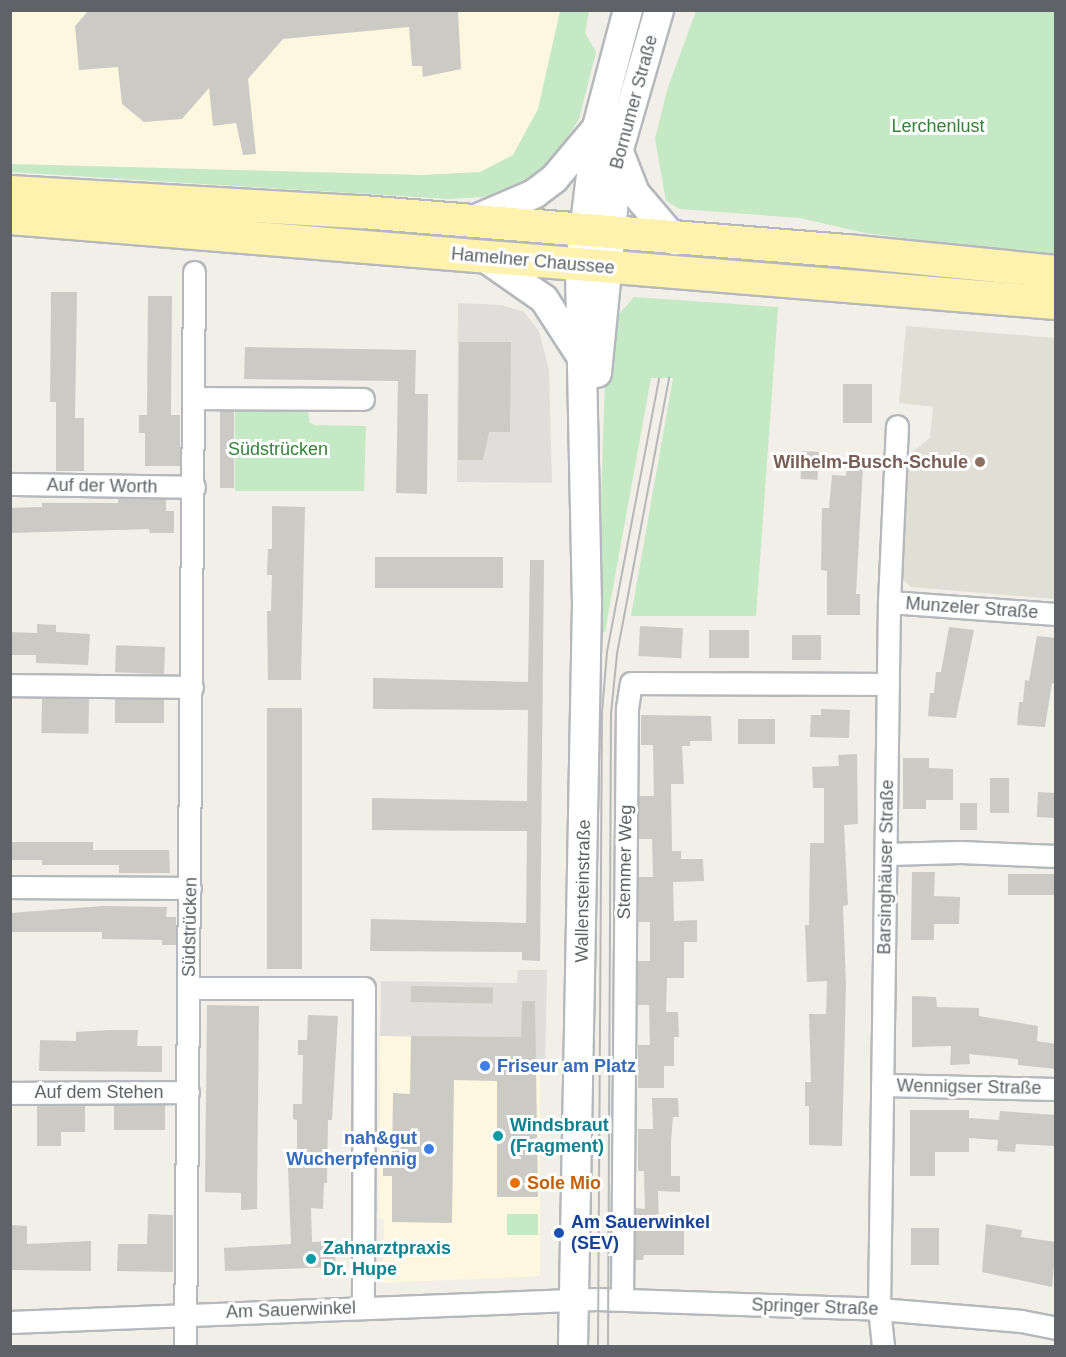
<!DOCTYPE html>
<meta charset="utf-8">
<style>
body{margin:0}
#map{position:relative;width:1066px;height:1357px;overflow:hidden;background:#f1efe8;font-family:Helvetica,sans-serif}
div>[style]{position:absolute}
.commercial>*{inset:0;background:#fef7e0}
.industrial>*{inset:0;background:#e0deda}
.education>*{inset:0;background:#e1ded6}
.green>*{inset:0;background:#c5e8c5;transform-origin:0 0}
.building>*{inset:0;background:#cccac5;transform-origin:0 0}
.roads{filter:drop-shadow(2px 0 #b5b8bc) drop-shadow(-2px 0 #b5b8bc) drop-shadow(0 2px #b5b8bc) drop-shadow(0 -2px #b5b8bc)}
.street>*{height:21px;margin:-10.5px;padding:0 10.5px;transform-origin:10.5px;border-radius:10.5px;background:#fff}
.secondary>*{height:28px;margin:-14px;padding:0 14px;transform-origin:14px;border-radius:14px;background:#fff}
.primary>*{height:32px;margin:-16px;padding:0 16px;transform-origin:16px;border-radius:16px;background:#fff2af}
.tram>*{height:1.5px;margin:-0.75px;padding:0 0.75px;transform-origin:0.75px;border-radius:0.75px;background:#b6b7b8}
.dots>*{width:16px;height:16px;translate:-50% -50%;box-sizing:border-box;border:3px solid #fff;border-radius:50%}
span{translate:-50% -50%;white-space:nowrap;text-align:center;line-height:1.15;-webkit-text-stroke:6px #fff;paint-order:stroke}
.street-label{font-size:18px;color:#5f6368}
.park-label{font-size:18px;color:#348238}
.education-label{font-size:18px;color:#785e54;font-weight:700}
.right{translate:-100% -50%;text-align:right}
.shop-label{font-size:18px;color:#366cbe;font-weight:700}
.left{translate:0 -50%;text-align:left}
.culture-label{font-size:18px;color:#0d838f;font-weight:700}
.food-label{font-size:18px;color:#c56008;font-weight:700}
.transit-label{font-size:18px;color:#164399;font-weight:700}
.frame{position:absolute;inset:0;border:12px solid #5f6368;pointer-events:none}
</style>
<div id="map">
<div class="commercial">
<div style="clip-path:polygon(11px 11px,560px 11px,561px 22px,538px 109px,513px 155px,480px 172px,422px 175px,11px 164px)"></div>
<div style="clip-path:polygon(380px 1036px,516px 1038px,534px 1068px,540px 1068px,540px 1276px,383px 1283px,384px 1219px,379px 1218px)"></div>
</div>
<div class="industrial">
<div style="clip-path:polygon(458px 303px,502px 305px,524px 312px,539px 331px,549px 370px,552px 483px,457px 482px)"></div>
<div style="clip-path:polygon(518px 970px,547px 970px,545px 1068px,534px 1068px,516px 1038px,380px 1036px,381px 981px,517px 983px)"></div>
</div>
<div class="education">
<div style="clip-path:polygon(906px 326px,1055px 338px,1055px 599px,911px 587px,901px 578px,906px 457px,930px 438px,933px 407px,899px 403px)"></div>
</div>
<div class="green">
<div style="clip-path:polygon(560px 11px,589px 11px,585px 33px,596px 52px,579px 119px,555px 157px,537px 175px,518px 186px,484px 197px,448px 199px,11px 172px,11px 164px,422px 175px,480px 172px,513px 155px,538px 109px)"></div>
<div style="clip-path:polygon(696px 11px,1055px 11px,1055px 257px,865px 233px,800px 218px,680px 209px,666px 201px,655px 139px,667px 90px)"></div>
<div style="clip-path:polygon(634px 297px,778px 307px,756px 616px,631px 616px,673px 378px,651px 378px,605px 632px,597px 633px,605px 379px,612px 322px)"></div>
<div style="clip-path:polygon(235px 401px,307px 406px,310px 423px,315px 425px,366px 426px,364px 491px,235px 491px)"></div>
<div style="left:538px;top:1214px;width:21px;height:31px;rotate:90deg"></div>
</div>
<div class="building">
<div style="clip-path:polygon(89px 10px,458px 10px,461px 69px,423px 77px,422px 66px,412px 66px,409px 27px,283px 39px,248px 79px,256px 154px,243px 155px,236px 123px,213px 126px,209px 88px,182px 119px,144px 122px,122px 104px,118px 67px,79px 70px,75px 26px)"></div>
<div style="clip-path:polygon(51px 292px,77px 292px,75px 418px,84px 418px,84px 471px,56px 471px,56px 402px,50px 402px)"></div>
<div style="clip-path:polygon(148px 296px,172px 296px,171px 415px,180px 415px,180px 466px,145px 466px,145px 433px,139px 433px,139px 415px,147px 415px)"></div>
<div style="clip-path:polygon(459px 342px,511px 342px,510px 432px,489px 432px,483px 460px,458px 460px)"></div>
<div style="clip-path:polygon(245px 347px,416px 350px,415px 394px,428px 394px,427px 494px,396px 493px,398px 381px,244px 379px)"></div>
<div style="left:843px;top:384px;width:29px;height:39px"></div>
<div style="left:220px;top:411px;width:14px;height:77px"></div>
<div style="left:802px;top:451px;width:17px;height:28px;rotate:3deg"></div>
<div style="clip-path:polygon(847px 465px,863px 467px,856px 594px,860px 594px,860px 615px,827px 615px,827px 571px,821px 570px,822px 508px,829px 508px,832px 475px,846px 476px)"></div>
<div style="clip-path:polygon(118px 499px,166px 499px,166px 511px,174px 511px,174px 533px,150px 533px,149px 529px,10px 533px,10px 508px,42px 507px,42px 503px,118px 503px)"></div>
<div style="clip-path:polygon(272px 506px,305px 507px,301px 680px,268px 680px,267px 611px,271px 611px,272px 575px,267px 575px,268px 549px,272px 549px)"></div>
<div style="left:375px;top:557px;width:128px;height:31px"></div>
<div style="clip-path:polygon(530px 560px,544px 560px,540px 961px,522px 960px,522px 952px,370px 951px,371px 919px,526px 923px,527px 831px,372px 830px,372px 798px,527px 801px,528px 710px,373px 709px,373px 678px,528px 682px)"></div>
<div style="clip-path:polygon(37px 624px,56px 625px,56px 632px,90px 634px,88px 665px,36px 663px,36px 655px,10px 655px,10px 632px,37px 633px)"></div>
<div style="left:640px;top:626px;width:43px;height:30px;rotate:3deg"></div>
<div style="clip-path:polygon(949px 627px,974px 630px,956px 718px,928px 716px,930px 693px,934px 693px,936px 672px,941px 672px)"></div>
<div style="left:709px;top:630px;width:40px;height:28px"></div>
<div style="left:821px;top:635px;width:25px;height:29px;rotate:90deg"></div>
<div style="clip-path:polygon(1037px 636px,1056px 638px,1056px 684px,1052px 683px,1045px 727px,1017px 725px,1019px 702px,1023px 702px,1025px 680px,1029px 681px)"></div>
<div style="left:165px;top:647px;width:27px;height:49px;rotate:92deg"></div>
<div style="left:42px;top:698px;width:47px;height:35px;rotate:1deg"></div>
<div style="left:115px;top:699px;width:49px;height:24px"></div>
<div style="left:267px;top:708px;width:35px;height:261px"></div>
<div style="clip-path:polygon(821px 709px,850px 710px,849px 738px,810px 737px,811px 715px,821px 715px)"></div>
<div style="clip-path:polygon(641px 715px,711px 716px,712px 741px,690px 741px,690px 746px,682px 746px,684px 784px,671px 784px,672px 851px,681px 851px,681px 859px,703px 859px,704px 881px,673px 882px,674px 921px,697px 920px,697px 942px,684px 942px,684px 978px,667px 978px,666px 1012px,678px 1012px,679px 1037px,674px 1037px,674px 1066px,664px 1066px,664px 1088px,638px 1088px,638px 1045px,650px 1045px,649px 1005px,638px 1005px,638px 961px,650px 961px,650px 922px,639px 922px,638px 877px,653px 877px,652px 839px,639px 839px,639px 796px,654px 796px,653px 745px,641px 745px)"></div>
<div style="left:775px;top:719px;width:25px;height:37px;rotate:90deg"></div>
<div style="clip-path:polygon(857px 754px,858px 824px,844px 825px,848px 905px,843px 906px,846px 985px,842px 1146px,809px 1145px,809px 1106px,805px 1106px,805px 1082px,811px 1082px,809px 1014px,826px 1014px,827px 981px,807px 982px,805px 925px,809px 925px,810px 843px,824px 843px,824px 788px,813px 788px,812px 767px,839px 766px,838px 755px)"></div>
<div style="clip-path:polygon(903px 758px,929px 758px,929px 768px,953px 769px,953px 800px,926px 800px,926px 809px,903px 809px)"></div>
<div style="left:990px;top:778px;width:19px;height:35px"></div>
<div style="left:1038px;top:792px;width:18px;height:25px;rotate:3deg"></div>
<div style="left:960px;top:803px;width:17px;height:27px"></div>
<div style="clip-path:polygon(10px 842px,93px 842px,93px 850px,169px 850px,170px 873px,119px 873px,119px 865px,42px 865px,42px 860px,10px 860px)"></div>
<div style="clip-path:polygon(912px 872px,935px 872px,934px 896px,960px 897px,959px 924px,934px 924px,934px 940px,911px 940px)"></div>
<div style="left:1008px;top:874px;width:48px;height:21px"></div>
<div style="clip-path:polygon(103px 906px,167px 907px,166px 917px,176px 917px,176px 945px,162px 945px,162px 940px,102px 939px,102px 932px,10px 932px,10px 913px)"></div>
<div style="left:411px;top:986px;width:82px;height:16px;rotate:1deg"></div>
<div style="clip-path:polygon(912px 996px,936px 997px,937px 1007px,979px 1008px,979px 1016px,1038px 1026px,1037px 1041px,1056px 1044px,1056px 1069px,1018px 1065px,1018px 1059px,969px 1054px,970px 1064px,950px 1065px,951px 1046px,912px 1047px)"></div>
<div style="clip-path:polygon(522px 1001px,535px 1001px,538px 1197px,497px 1197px,497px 1081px,454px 1080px,452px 1223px,392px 1222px,392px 1176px,383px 1176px,383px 1162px,392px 1162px,393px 1093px,410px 1094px,411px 1036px,521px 1037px)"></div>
<div style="clip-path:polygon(207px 1005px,259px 1006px,257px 1209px,241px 1210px,241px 1193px,205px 1192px)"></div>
<div style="clip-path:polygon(308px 1015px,338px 1016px,332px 1120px,328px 1120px,327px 1183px,324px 1183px,323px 1209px,311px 1208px,312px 1242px,332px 1241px,337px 1267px,225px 1271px,224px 1248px,291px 1244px,288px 1168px,297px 1168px,297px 1120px,293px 1119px,293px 1104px,302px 1104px,303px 1055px,298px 1055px,298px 1040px,307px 1040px)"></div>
<div style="clip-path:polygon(110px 1030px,138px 1030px,137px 1046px,162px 1046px,162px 1072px,39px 1071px,40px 1040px,76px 1041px,76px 1032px)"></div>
<div style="clip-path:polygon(652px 1098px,678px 1098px,679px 1117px,673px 1117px,671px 1141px,671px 1176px,680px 1176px,680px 1192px,658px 1191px,659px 1228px,684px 1228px,684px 1255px,644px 1255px,643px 1260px,635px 1260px,636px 1208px,645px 1209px,644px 1171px,638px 1171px,638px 1129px,653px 1129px)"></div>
<div style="clip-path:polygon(85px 1105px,85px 1132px,61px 1132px,61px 1146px,37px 1146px,37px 1106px)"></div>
<div style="left:165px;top:1105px;width:25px;height:51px;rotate:90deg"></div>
<div style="clip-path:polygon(910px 1110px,969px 1110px,969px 1118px,999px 1120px,1000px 1111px,1056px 1115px,1056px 1146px,1016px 1144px,1015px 1152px,997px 1151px,998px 1140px,969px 1138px,969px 1152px,935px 1152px,935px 1176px,910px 1176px)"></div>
<div style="clip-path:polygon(148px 1214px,173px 1215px,173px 1272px,117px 1271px,118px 1244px,147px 1244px)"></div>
<div style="clip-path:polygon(986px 1224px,1022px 1230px,1021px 1237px,1056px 1242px,1052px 1287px,982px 1272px)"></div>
<div style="clip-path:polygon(11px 1225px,27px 1226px,27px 1244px,91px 1241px,91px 1271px,10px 1270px)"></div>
<div style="left:911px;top:1228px;width:28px;height:37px"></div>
</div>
<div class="roads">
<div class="street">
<div style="left:194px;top:398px;width:169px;rotate:0.3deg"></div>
<div style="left:10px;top:484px;width:184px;rotate:0.9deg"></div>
<div style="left:889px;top:602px;width:167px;rotate:4.1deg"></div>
<div style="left:10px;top:685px;width:182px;rotate:0.6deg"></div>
<div style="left:887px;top:854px;width:73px;rotate:-1.6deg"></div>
<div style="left:960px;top:852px;width:96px;rotate:2.4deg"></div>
<div style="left:10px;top:887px;width:180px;rotate:0.3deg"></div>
<div style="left:189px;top:988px;width:175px"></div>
<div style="left:364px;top:988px;width:319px;rotate:90.2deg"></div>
<div style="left:882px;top:1085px;width:174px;rotate:1.3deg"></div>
<div style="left:10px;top:1093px;width:178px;rotate:-0.3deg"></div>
<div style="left:622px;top:1299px;width:591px;rotate:-89.52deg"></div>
<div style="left:627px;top:708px;width:25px;rotate:-81deg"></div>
<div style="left:631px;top:683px;width:257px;rotate:0.2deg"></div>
<div style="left:10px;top:1322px;width:587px;rotate:-2.24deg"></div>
<div style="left:597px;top:1299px;width:282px;rotate:2deg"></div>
<div style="left:879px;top:1309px;width:143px;rotate:4.8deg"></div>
<div style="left:1021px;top:1321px;width:36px;rotate:11deg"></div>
<div style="left:185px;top:1346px;width:1074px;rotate:-89.52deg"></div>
<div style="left:883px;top:1346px;width:37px;rotate:-96deg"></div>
<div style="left:879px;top:1309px;width:707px;rotate:-89.19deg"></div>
<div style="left:889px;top:602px;width:176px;rotate:-87.4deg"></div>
</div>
<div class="secondary">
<div style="left:619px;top:152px;width:44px;rotate:68.7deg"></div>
<div style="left:635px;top:193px;width:62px;rotate:49.6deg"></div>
<div style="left:471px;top:221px;width:69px;rotate:-23.2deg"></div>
<div style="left:534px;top:194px;width:25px;rotate:-37deg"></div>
<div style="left:554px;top:179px;width:65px;rotate:-50deg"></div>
<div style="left:484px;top:257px;width:73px;rotate:35deg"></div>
<div style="left:544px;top:299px;width:64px;rotate:57.1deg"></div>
<div style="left:597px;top:373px;width:225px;rotate:-84.4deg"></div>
<div style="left:619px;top:149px;width:145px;rotate:-73.9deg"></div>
<div style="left:573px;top:1346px;width:741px;rotate:-88.92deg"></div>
<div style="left:587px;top:605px;width:340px;rotate:-91.2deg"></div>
<div style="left:580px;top:265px;width:139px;rotate:-83deg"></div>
<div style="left:597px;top:127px;width:121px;rotate:-75.2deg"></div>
</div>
<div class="primary">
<div style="left:10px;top:192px;width:353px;rotate:3.3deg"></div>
<div style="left:362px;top:212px;width:487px;rotate:4.6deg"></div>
<div style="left:847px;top:251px;width:210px;rotate:5.7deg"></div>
<div style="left:10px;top:218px;width:1049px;rotate:4.65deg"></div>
</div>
</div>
<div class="tram">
<div style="left:598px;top:1346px;width:633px;rotate:-89.64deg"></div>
<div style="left:602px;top:713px;width:61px;rotate:-85.3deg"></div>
<div style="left:607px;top:652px;width:278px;rotate:-79.2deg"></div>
<div style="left:608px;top:1346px;width:632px;rotate:-89.73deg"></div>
<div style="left:611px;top:714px;width:60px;rotate:-84.3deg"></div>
<div style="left:617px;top:654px;width:281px;rotate:-79.3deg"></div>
</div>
<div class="dots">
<div style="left:980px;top:462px;background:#8d6e63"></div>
<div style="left:485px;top:1066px;background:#3f7fe0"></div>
<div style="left:498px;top:1136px;background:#0f9aa8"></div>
<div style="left:429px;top:1149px;background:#3f7fe0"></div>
<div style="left:515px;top:1183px;background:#e8710a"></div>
<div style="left:559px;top:1233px;background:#1a4fb4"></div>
<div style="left:311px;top:1259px;background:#0f9aa8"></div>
</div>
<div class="street-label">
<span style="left:634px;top:102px;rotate:-75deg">Bornumer Straße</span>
<span style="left:533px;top:261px;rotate:5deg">Hamelner Chaussee</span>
<span style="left:102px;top:486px;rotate:1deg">Auf der Worth</span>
<span style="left:972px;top:608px;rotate:4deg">Munzeler Straße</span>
<span style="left:625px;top:862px;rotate:-89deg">Stemmer Weg</span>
<span style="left:886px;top:867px;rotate:-89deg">Barsinghäuser Straße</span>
<span style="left:583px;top:891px;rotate:-89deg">Wallensteinstraße</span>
<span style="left:190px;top:927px;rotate:-89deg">Südstrücken</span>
<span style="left:969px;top:1087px;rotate:1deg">Wennigser Straße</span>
<span style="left:99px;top:1092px">Auf dem Stehen</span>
<span style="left:815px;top:1307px;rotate:2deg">Springer Straße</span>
<span style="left:291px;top:1310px;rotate:-2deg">Am Sauerwinkel</span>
</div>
<div class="park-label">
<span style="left:938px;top:126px">Lerchenlust</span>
<span style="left:278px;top:449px">Südstrücken</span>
</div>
<div class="education-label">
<span class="right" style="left:968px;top:462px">Wilhelm-Busch-Schule</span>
</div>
<div class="shop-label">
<span class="left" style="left:497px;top:1066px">Friseur am Platz</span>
<span class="right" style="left:417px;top:1149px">nah&amp;gut<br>Wucherpfennig</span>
</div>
<div class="culture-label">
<span class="left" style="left:510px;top:1136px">Windsbraut<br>(Fragment)</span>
<span class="left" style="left:323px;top:1259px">Zahnarztpraxis<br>Dr. Hupe</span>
</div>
<div class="food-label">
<span class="left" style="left:527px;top:1183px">Sole Mio</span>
</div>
<div class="transit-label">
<span class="left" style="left:571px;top:1233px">Am Sauerwinkel<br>(SEV)</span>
</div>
<div class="frame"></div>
</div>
